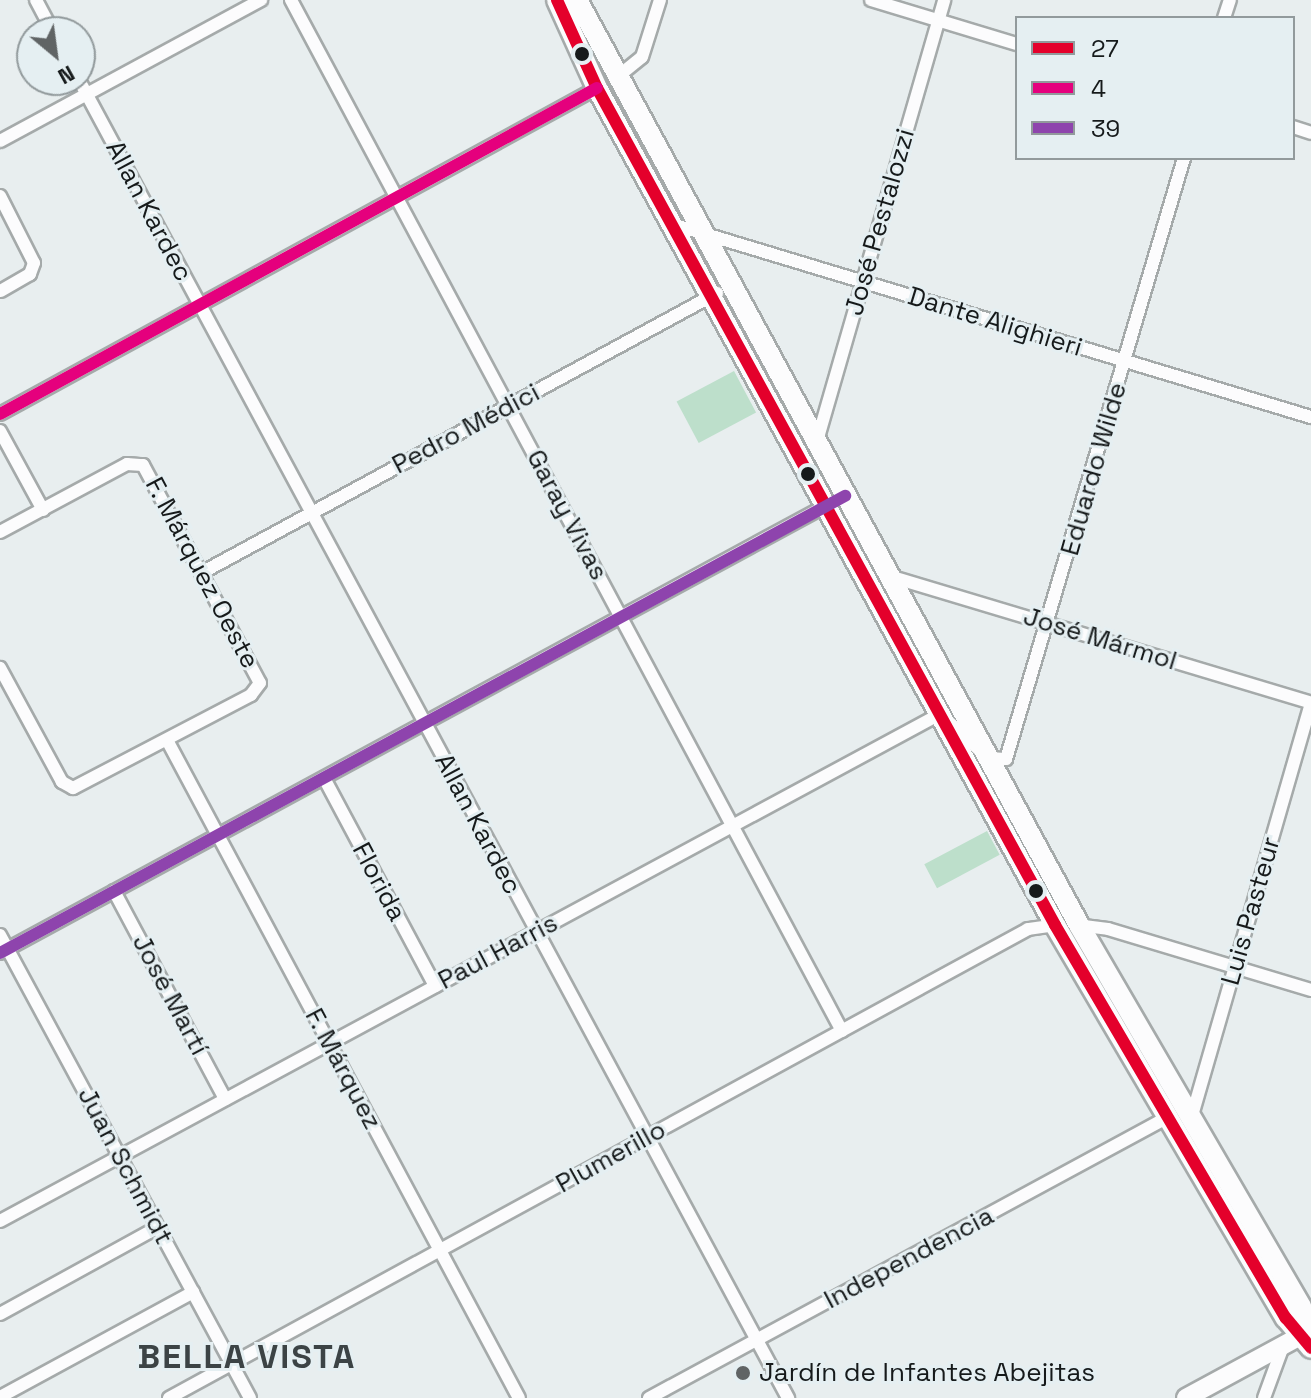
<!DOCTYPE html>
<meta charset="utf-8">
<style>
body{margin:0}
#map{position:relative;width:1311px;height:1398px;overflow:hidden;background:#e8eeef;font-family:"Space Grotesk",sans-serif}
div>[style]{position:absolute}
.green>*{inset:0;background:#bddfcb;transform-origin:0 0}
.roads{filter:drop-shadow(2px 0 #a5aaaa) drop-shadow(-2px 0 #a5aaaa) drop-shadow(0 2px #a5aaaa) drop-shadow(0 -2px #a5aaaa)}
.street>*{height:12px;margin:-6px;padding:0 6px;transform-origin:6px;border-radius:6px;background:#fcfcfd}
.secondary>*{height:18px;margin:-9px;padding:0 9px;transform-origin:9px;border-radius:9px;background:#fcfcfd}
.primary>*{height:20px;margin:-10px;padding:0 10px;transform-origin:10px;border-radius:10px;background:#fcfcfd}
.bus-1>*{height:12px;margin:-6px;padding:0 6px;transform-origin:6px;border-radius:6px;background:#e4002b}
.bus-2>*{height:12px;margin:-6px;padding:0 6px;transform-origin:6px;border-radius:6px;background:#e5007d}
.bus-3>*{height:12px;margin:-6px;padding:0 6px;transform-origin:6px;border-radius:6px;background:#8e44ad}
.dots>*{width:22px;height:22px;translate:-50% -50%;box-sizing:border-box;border:4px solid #e5eff2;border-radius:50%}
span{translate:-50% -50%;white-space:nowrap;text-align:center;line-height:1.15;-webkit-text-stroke:6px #e5eff2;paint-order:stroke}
.street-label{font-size:26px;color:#161a1b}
.poi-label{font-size:26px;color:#161a1b}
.left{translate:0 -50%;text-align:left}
.district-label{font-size:34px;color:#3c4345;font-weight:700;letter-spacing:2px}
.legend{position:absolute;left:1015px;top:16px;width:280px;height:144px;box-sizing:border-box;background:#e5eff2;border:2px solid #929a9c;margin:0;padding:10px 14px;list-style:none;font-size:24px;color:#161a1b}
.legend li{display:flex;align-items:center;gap:16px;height:40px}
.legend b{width:40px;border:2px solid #929a9c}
.north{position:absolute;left:16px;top:16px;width:80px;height:80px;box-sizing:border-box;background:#e5eff2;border:2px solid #929a9c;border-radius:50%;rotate:151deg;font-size:22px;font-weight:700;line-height:32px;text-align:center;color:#161a1b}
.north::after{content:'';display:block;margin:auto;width:28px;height:36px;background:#606465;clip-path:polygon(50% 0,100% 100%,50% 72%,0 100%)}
</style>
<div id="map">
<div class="green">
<div style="left:734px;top:371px;width:47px;height:65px;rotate:62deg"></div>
<div style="left:987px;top:831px;width:27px;height:71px;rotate:62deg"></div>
</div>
<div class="roads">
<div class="street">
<div style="left:36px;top:0;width:36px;rotate:62deg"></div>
<div style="left:291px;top:0;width:1169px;rotate:61.88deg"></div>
<div style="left:871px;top:0;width:152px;rotate:16.8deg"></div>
<div style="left:1224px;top:18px;width:19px;rotate:-72deg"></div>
<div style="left:616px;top:78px;width:33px;rotate:-39deg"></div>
<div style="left:642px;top:57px;width:60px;rotate:-72.5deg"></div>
<div style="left:79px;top:80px;width:1497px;rotate:61.72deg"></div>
<div style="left:1293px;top:127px;width:19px;rotate:18deg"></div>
<div style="left:0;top:141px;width:297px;rotate:-28.4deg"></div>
<div style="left:0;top:196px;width:75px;rotate:63.1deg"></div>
<div style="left:34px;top:263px;width:12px;rotate:110deg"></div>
<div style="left:30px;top:274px;width:34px;rotate:150deg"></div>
<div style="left:672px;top:224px;width:668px;rotate:16.81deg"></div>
<div style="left:0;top:414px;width:680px;rotate:-28.64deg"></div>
<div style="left:0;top:431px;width:90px;rotate:61.4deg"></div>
<div style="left:817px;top:441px;width:459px;rotate:-73.9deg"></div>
<div style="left:0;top:532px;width:144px;rotate:-28.2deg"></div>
<div style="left:127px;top:464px;width:16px;rotate:4deg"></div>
<div style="left:143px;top:465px;width:247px;rotate:61.8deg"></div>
<div style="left:260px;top:683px;width:15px;rotate:127deg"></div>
<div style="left:251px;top:695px;width:201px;rotate:152.4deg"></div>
<div style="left:73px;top:788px;width:13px;rotate:-151deg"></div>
<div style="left:62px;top:782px;width:130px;rotate:-118.5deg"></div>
<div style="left:203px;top:572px;width:585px;rotate:-28.49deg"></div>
<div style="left:889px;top:576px;width:441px;rotate:16.7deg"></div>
<div style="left:167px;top:740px;width:746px;rotate:61.86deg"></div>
<div style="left:324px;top:778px;width:236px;rotate:61.9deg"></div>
<div style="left:114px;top:891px;width:236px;rotate:61.9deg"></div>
<div style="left:1076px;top:925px;width:32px;rotate:7deg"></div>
<div style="left:1108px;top:929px;width:212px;rotate:16.7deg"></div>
<div style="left:0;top:935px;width:526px;rotate:61.63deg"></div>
<div style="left:0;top:953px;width:945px;rotate:-28.44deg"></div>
<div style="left:1191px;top:1119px;width:432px;rotate:-73.9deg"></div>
<div style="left:0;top:1221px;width:1068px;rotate:-28.34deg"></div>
<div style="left:940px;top:714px;width:65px;rotate:42.5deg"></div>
<div style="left:988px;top:758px;width:18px;rotate:3deg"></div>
<div style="left:1006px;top:759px;width:627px;rotate:-73.5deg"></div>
<div style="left:0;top:1314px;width:180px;rotate:-28.8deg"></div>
<div style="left:0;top:1397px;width:220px;rotate:-28.5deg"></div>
<div style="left:169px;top:1398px;width:979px;rotate:-28.63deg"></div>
<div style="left:1028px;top:929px;width:29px;rotate:-8deg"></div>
<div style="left:649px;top:1398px;width:590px;rotate:-28.43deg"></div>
<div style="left:1264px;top:1398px;width:55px;rotate:-69.9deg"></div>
</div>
<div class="secondary">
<div style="left:1186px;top:1398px;width:134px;rotate:-28.5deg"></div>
</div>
<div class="primary">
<div style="left:557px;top:0;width:97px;rotate:65.6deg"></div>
<div style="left:597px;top:88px;width:954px;rotate:61.31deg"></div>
<div style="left:1055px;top:925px;width:456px;rotate:59.6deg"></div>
<div style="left:1286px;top:1318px;width:39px;rotate:50deg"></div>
<div style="left:577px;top:0;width:1052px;rotate:61.51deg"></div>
<div style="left:1079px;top:925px;width:442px;rotate:59.8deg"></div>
<div style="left:1301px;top:1307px;width:27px;rotate:84deg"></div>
</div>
</div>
<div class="bus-1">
<div style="left:557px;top:0;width:97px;rotate:65.6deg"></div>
<div style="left:597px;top:88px;width:954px;rotate:61.31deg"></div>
<div style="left:1055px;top:925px;width:456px;rotate:59.6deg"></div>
<div style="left:1286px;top:1318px;width:39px;rotate:50deg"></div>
</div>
<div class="bus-2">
<div style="left:0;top:414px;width:680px;rotate:-28.64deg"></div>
</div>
<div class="bus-3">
<div style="left:0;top:953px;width:961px;rotate:-28.41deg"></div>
</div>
<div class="dots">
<div style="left:582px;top:54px;background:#161a1b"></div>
<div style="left:808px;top:474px;background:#161a1b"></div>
<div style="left:1036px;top:891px;background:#161a1b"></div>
<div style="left:743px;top:1373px;background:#606465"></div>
</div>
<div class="street-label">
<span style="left:149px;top:211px;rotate:62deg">Allan Kardec</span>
<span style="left:880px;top:222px;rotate:-74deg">José Pestalozzi</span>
<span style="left:995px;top:322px;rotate:17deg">Dante Alighieri</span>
<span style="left:466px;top:429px;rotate:-28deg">Pedro Médici</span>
<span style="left:1094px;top:469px;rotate:-74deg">Eduardo Wilde</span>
<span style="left:567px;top:515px;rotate:62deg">Garay Vivas</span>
<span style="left:202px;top:573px;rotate:62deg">F. Márquez Oeste</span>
<span style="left:1100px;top:639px;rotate:17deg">José Mármol</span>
<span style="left:478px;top:824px;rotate:62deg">Allan Kardec</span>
<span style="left:379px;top:882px;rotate:62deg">Florida</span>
<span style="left:1251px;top:911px;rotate:-74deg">Luis Pasteur</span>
<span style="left:498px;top:952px;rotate:-28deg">Paul Harris</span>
<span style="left:170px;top:995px;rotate:62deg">José Martí</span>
<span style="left:343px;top:1069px;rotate:62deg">F. Márquez</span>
<span style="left:611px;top:1157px;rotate:-29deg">Plumerillo</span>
<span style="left:125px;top:1166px;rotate:62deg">Juan Schmidt</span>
<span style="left:909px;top:1258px;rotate:-28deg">Independencia</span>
</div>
<div class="poi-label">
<span class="left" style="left:759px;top:1373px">Jardín de Infantes Abejitas</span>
</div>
<div class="district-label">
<span style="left:247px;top:1357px">BELLA VISTA</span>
</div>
<ul class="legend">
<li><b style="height:10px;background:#e4002b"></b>27</li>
<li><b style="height:10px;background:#e5007d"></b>4</li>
<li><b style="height:10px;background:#8e44ad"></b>39</li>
</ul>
<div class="north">N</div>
</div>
